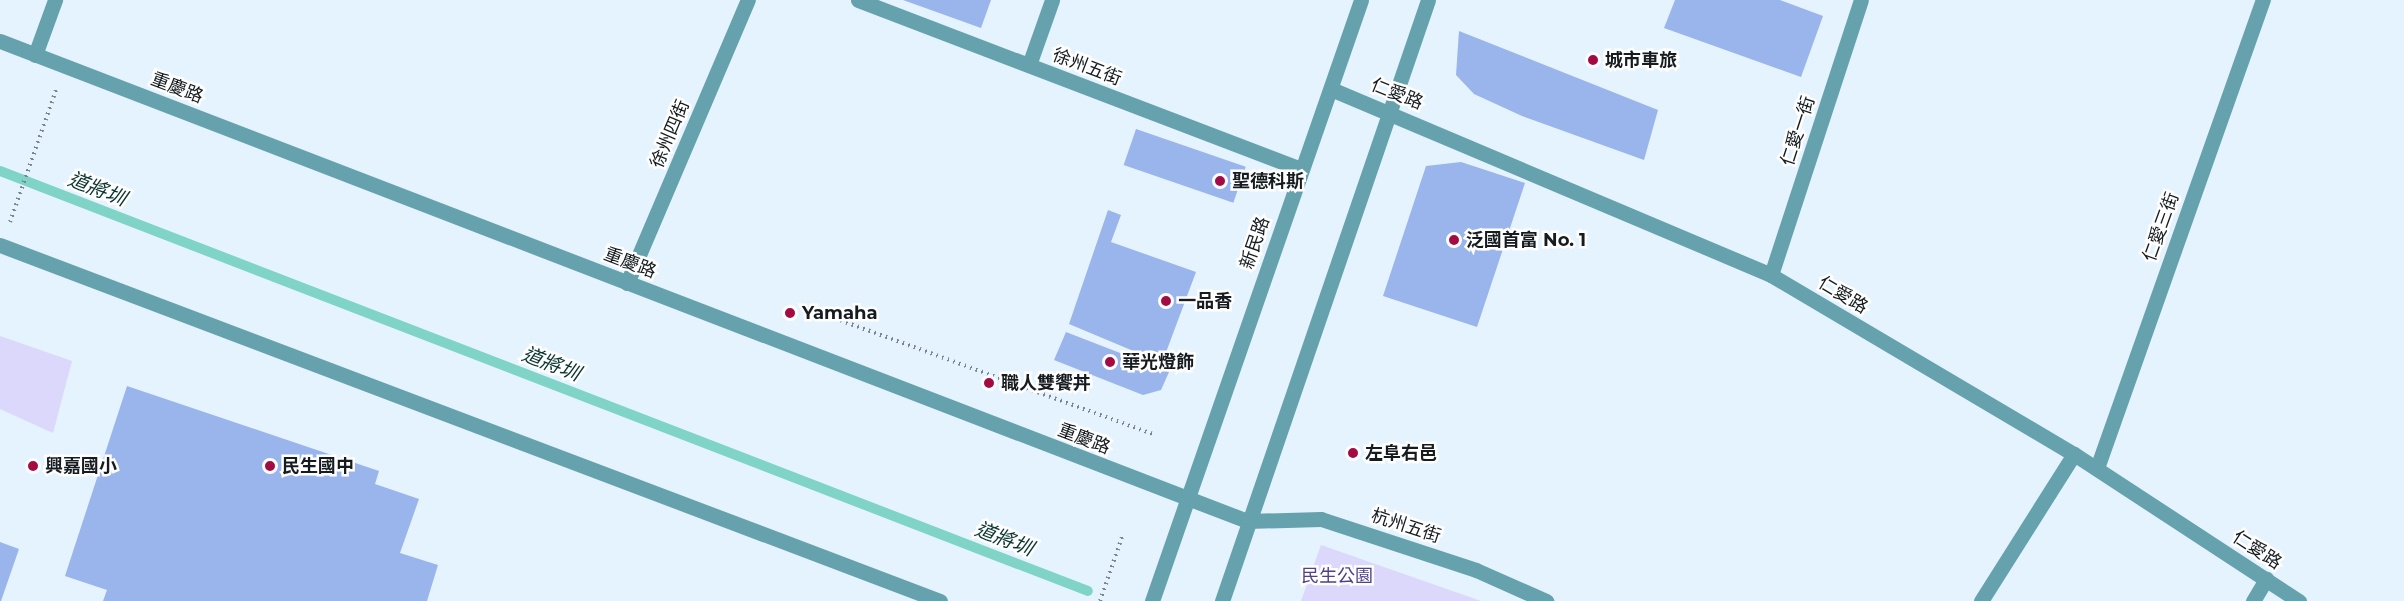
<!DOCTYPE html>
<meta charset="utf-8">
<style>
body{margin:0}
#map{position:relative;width:2404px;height:601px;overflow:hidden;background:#e4f3fe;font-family:Montserrat,"Noto Sans TC",sans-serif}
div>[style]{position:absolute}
.green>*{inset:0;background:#dbd8fc}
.stream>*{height:10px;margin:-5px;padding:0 5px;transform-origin:5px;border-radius:5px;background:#7fd4c7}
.building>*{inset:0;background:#99b5ec;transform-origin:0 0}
.path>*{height:4px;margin-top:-2px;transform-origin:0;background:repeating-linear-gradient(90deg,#7b858d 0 1.5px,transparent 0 6px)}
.service>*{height:15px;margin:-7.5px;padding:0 7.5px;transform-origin:7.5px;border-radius:7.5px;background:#65a2ad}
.minor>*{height:15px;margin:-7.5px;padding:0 7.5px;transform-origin:7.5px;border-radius:7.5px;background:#65a2ad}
.tertiary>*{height:15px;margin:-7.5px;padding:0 7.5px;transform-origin:7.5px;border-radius:7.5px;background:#65a2ad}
.dots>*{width:16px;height:16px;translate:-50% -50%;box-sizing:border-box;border:3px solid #fefefe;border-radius:50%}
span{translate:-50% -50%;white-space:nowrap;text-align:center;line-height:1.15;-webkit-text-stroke:5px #fefefe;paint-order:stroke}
.poi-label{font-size:18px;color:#151b1f;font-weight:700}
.left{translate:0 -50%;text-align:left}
.street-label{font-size:18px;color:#151b1f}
.park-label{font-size:18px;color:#504189}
.water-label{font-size:20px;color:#09342f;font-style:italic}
</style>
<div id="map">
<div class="green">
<div style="clip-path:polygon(0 336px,72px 361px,53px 433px,0 409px)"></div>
<div style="clip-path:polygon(1321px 545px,1481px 601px,1301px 601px)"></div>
</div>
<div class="stream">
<div style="left:0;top:171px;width:1166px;rotate:21.11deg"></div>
</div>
<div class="building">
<div style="clip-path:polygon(903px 0,991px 0,981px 28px)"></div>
<div style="clip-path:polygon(1675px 0,1780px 0,1823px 16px,1801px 77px,1664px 28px)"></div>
<div style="clip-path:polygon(1459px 31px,1658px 110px,1644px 160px,1522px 116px,1474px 94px,1456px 75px)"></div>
<div style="left:1136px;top:129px;width:116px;height:38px;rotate:19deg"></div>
<div style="clip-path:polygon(1461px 162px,1525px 183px,1477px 327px,1383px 296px,1426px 166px)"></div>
<div style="clip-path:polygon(1108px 210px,1121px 215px,1111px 242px,1196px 272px,1162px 363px,1069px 324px)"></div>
<div style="clip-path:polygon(1066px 332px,1169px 372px,1161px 390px,1143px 395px,1054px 360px)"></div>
<div style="clip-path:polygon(127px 386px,379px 471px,375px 484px,419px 499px,400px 553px,438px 565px,427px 601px,103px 601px,107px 590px,65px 576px)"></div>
<div style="clip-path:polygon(0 542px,19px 549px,1px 601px,0 601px)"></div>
</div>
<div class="path">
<div style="left:10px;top:222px;width:140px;rotate:-70.8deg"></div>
<div style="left:801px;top:306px;width:374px;rotate:20deg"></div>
<div style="left:1100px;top:601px;width:68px;rotate:-71deg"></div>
</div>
<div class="service">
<div style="left:858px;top:0;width:474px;rotate:20.9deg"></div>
<div style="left:1029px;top:65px;width:69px;rotate:-70.5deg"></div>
<div style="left:1771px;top:275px;width:289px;rotate:-71.9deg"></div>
<div style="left:627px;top:283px;width:308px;rotate:-66.9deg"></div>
<div style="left:2097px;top:468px;width:497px;rotate:-70.5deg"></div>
<div style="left:1981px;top:601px;width:174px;rotate:-57.7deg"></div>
<div style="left:2253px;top:601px;width:26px;rotate:-59deg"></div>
</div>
<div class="minor">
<div style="left:35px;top:55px;width:59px;rotate:-70deg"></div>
<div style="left:1331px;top:89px;width:478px;rotate:22.9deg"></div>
<div style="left:1771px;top:275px;width:352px;rotate:30.6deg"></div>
<div style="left:2074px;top:454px;width:269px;rotate:33.2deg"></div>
<div style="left:0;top:245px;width:1005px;rotate:20.74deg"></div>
<div style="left:1247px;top:521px;width:74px;rotate:-1.5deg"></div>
<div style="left:1321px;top:519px;width:163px;rotate:18.2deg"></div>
<div style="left:1476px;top:570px;width:77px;rotate:23.9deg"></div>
</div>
<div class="tertiary">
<div style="left:0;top:41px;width:1336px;rotate:21.05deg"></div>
<div style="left:1152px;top:601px;width:636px;rotate:-70.82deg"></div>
<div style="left:1222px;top:601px;width:635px;rotate:-71.08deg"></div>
</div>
<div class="dots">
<div style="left:1593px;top:60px;background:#a40b42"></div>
<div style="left:1220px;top:181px;background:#a40b42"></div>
<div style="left:1454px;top:240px;background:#a40b42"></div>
<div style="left:1166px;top:301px;background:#a40b42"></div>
<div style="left:790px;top:313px;background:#a40b42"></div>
<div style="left:1110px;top:362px;background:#a40b42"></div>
<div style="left:989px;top:383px;background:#a40b42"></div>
<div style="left:1353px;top:453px;background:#a40b42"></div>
<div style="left:33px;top:466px;background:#a40b42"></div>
<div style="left:270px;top:466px;background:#a40b42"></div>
</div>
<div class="poi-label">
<span class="left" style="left:1605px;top:60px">城市車旅</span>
<span class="left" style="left:1232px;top:181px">聖德科斯</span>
<span class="left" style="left:1466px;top:240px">泛國首富 No. 1</span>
<span class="left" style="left:1178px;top:301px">一品香</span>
<span class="left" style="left:802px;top:313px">Yamaha</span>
<span class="left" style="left:1122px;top:362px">華光燈飾</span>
<span class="left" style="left:1001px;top:383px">職人雙饗丼</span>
<span class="left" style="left:1365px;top:453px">左阜右邑</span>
<span class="left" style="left:45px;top:466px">興嘉國小</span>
<span class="left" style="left:282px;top:466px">民生國中</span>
</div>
<div class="street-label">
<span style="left:1087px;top:67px;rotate:21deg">徐州五街</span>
<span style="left:177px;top:88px;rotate:21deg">重慶路</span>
<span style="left:1397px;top:94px;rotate:22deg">仁愛路</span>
<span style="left:1798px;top:131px;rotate:-72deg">仁愛一街</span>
<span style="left:670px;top:134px;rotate:-67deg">徐州四街</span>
<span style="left:2161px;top:227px;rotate:-70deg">仁愛三街</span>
<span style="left:1255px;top:243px;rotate:-71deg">新民路</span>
<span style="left:630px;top:263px;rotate:21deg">重慶路</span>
<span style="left:1843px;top:295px;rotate:31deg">仁愛路</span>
<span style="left:1084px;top:439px;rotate:21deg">重慶路</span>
<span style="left:1406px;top:526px;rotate:18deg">杭州五街</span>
<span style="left:2257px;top:550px;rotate:33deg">仁愛路</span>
</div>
<div class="park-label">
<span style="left:1337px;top:576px">民生公園</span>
</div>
<div class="water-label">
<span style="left:97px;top:189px;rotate:21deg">道將圳</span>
<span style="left:551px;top:364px;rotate:21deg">道將圳</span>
<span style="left:1004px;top:539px;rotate:21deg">道將圳</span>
</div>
</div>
